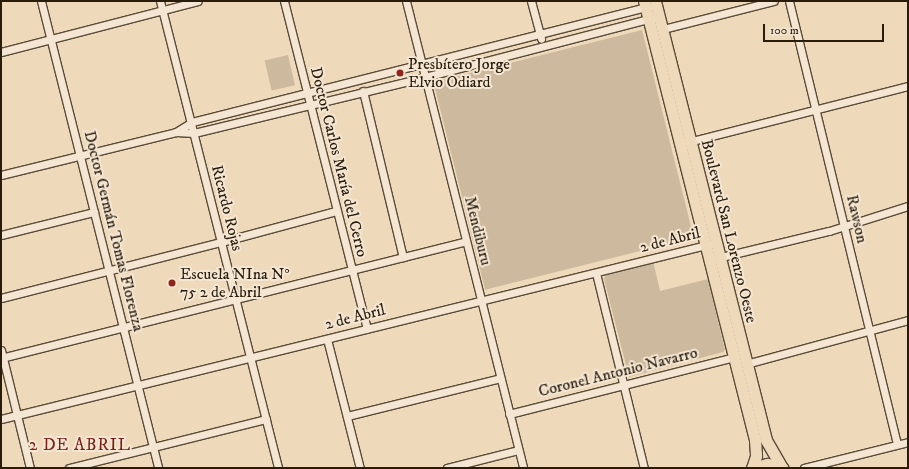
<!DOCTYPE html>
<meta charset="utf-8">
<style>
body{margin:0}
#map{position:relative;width:909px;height:469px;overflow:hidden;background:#eed9bb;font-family:"IM FELL DW Pica",serif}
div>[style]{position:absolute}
.green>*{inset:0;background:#cdb99d;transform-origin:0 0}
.roads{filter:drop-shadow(1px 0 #5a4b37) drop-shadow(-1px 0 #5a4b37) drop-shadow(0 1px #5a4b37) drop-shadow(0 -1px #5a4b37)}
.street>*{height:7px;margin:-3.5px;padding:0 3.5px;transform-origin:3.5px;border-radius:3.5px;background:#f4e6d3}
.primary>*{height:11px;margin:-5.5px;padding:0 5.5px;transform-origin:5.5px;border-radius:5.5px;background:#eed9bb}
.dots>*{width:11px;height:11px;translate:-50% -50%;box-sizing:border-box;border:2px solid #f4e6d3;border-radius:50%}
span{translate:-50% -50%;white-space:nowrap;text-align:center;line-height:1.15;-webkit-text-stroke:4px #f4e6d3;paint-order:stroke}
.poi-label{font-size:16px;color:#291c0b}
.left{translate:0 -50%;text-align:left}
.street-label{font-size:16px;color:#291c0b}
.neighbourhood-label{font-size:17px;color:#7a1f14;letter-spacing:1px}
.frame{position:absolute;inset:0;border:2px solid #291c0b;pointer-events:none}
.scale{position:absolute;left:763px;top:24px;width:121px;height:18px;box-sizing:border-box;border:2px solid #291c0b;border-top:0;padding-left:5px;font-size:12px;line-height:14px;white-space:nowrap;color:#291c0b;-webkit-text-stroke:3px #f4e6d3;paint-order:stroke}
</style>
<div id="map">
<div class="green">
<div style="left:642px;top:30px;width:214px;height:215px;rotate:76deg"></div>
<div style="left:288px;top:55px;width:31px;height:24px;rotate:77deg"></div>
<div style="clip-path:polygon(653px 261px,660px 291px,708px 279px,725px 350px,723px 352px,629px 377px,604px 279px,607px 272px)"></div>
</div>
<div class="roads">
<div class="street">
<div style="left:41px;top:1px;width:481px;rotate:75.9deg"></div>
<div style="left:160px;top:1px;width:482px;rotate:75.8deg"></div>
<div style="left:284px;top:1px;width:338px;rotate:75.8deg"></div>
<div style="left:406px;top:1px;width:481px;rotate:75.9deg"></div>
<div style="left:531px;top:1px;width:39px;rotate:75deg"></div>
<div style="left:789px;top:1px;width:456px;rotate:76.3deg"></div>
<div style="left:663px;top:29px;width:114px;rotate:-14.2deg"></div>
<div style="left:1px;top:52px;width:203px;rotate:-14.5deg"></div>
<div style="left:363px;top:91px;width:171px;rotate:76.5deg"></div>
<div style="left:176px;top:132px;width:18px;rotate:3deg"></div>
<div style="left:194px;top:133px;width:238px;rotate:-13.6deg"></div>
<div style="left:425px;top:77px;width:234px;rotate:-14.6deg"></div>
<div style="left:688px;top:142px;width:227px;rotate:-14.3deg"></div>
<div style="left:1px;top:175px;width:180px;rotate:-13.8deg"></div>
<div style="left:176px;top:132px;width:19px;rotate:-32deg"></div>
<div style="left:192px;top:122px;width:470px;rotate:-14.2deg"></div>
<div style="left:1px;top:235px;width:96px;rotate:-13.9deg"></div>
<div style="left:717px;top:258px;width:115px;rotate:-13.6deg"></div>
<div style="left:829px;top:231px;width:83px;rotate:-17.6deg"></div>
<div style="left:596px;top:273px;width:201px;rotate:76.2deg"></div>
<div style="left:1px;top:298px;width:227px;rotate:-14.3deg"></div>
<div style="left:221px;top:242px;width:119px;rotate:-15.1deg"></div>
<div style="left:327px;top:339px;width:133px;rotate:75.7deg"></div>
<div style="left:1px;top:350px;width:122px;rotate:76.2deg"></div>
<div style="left:1px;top:358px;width:479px;rotate:-14.1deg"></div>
<div style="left:746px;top:364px;width:168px;rotate:-15.2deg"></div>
<div style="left:509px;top:414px;width:232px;rotate:-14.2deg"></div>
<div style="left:347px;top:416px;width:158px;rotate:-13.9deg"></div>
<div style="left:1px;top:419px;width:730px;rotate:-13.86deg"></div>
<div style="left:69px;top:468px;width:203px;rotate:-14deg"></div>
<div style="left:447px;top:468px;width:73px;rotate:-14.2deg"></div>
<div style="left:804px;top:468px;width:107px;rotate:-14deg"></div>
</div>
<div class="primary">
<div style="left:644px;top:1px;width:453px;rotate:75.8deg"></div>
<div style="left:755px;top:440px;width:16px;rotate:86deg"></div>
<div style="left:756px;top:456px;width:13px;rotate:108deg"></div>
<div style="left:655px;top:1px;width:453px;rotate:75.8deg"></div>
<div style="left:766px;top:440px;width:30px;rotate:60deg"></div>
<div style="left:752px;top:468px;width:16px;rotate:-15deg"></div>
<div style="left:767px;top:464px;width:16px;rotate:14deg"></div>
</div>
</div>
<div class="dots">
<div style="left:400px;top:73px;background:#8f2418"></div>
<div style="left:172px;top:283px;background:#8f2418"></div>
</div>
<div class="poi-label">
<span class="left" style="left:408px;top:73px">Presbítero Jorge<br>Elvio Odiard</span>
<span class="left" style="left:180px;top:283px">Escuela NIna N°<br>75 2 de Abril</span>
</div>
<div class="street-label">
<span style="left:339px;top:162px;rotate:76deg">Doctor Carlos María del Cerro</span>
<span style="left:227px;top:208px;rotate:76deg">Ricardo Rojas</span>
<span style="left:857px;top:219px;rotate:77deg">Rawson</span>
<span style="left:114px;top:231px;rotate:76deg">Doctor Germán Tomas Florenza</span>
<span style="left:478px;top:231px;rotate:76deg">Mendiburu</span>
<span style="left:729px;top:231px;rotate:76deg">Boulevard San Lorenzo Oeste</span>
<span style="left:670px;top:240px;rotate:-14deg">2 de Abril</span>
<span style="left:355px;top:317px;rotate:-14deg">2 de Abril</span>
<span style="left:618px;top:372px;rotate:-14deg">Coronel Antonio Navarro</span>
</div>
<div class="neighbourhood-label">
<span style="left:80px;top:446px">2 DE ABRIL</span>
</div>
<div class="frame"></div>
<div class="scale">100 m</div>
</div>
